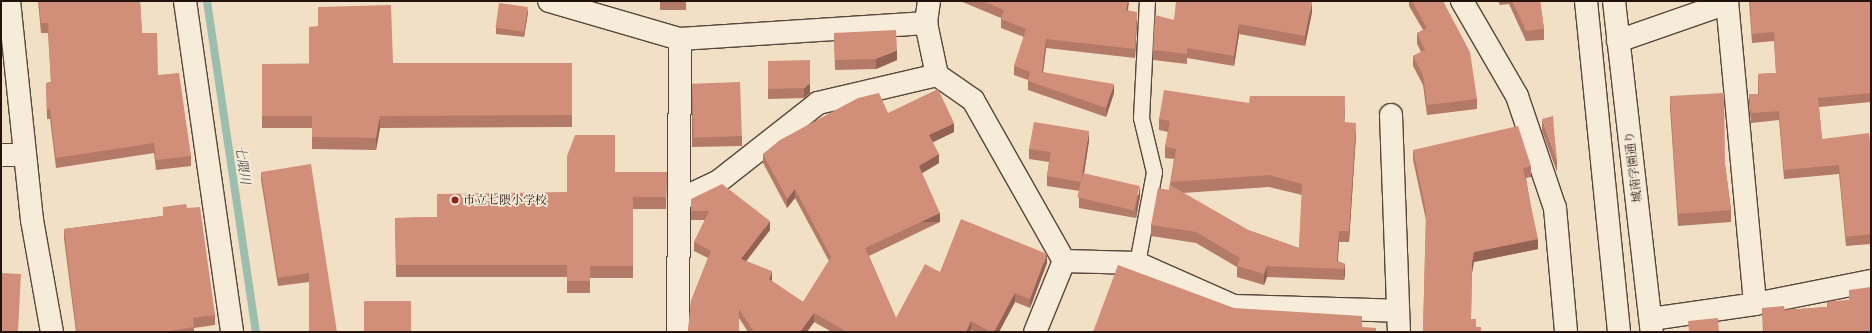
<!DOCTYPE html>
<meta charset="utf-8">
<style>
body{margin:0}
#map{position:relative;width:1872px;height:333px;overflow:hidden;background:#f2e0c6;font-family:"Libre Caslon Text","Noto Serif JP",serif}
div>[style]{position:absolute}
.stream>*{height:8px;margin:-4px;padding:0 4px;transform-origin:4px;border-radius:4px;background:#9cbeaf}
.roads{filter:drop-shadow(1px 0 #57463a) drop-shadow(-1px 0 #57463a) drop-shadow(0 1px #57463a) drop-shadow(0 -1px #57463a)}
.service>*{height:15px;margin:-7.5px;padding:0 7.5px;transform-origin:7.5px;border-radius:7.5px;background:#f7ebda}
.minor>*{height:22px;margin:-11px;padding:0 11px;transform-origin:11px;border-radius:11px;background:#f7ebda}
.tertiary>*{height:22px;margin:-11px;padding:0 11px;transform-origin:11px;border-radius:11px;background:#f7ebda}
.wall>*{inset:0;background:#b47a68}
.shaded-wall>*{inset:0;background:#926355;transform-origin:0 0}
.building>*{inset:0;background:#d18e79;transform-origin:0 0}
.dots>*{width:11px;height:11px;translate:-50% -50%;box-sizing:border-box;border:2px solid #f7ebda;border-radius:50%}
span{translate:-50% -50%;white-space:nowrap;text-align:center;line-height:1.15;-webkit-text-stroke:3.5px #f7ebda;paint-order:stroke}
.street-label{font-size:12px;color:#23120b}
.poi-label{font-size:12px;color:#23120b}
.left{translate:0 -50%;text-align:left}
.water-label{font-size:13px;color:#4d4e44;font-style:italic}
.frame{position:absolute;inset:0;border:2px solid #23120b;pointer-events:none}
</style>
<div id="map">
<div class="stream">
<div style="left:207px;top:1px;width:335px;rotate:81.6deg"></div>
</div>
<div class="roads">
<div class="service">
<div style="left:1137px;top:263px;width:93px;rotate:-79.4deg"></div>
<div style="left:1154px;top:172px;width:56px;rotate:-103.5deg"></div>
<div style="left:1141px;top:118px;width:117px;rotate:-87.1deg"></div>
</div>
<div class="minor">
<div style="left:9px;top:1px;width:220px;rotate:84deg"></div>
<div style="left:32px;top:220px;width:114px;rotate:79.9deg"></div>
<div style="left:185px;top:1px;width:334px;rotate:81.9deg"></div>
<div style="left:549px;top:1px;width:136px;rotate:16.2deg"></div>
<div style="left:680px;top:39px;width:247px;rotate:-3.7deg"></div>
<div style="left:929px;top:1px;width:22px;rotate:98deg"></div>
<div style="left:926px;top:23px;width:53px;rotate:78.1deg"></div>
<div style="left:937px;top:75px;width:44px;rotate:34.8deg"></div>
<div style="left:973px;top:100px;width:185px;rotate:60.5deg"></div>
<div style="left:1064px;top:261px;width:77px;rotate:112.2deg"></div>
<div style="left:1462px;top:1px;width:110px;rotate:59.9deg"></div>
<div style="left:1517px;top:96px;width:118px;rotate:71.3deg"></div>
<div style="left:1555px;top:208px;width:124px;rotate:84.9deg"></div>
<div style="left:1727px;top:1px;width:304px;rotate:84.7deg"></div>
<div style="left:1618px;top:41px;width:115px;rotate:-19.2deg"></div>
<div style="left:1391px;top:115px;width:217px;rotate:87.9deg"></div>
<div style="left:1px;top:155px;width:24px"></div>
<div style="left:679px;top:200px;width:44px;rotate:-25.4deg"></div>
<div style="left:719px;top:181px;width:126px;rotate:-38.2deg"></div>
<div style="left:818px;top:103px;width:122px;rotate:-13.2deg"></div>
<div style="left:1064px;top:261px;width:73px;rotate:1.6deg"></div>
<div style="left:1137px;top:263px;width:106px;rotate:23.9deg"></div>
<div style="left:1234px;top:306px;width:164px;rotate:1.7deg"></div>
<div style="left:1651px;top:319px;width:105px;rotate:-8.2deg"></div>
<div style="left:1755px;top:304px;width:118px;rotate:-11.2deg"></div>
<div style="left:678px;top:332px;width:293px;rotate:-89.6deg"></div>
</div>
<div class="tertiary">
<div style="left:1586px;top:1px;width:333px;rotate:84.3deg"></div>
<div style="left:1614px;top:1px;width:333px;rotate:83.5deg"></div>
</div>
</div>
<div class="wall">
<div style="clip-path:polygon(38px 1px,140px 1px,142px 33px,158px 75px,191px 156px,191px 166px,156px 170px,154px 153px,56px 168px,50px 119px,47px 119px,46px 83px,51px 82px,48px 33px,41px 33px)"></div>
<div style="clip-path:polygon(660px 1px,713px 1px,713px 2px,686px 2px,686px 10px,660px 10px)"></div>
<div style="clip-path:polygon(960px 1px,1129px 1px,1128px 10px,1137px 21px,1135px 58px,1046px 48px,1043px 72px,1114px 93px,1106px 117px,1028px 90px,1028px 80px,1014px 75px,1014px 66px,1024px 37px,1001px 28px,1001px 18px)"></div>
<div style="clip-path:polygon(1409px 1px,1443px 1px,1477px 99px,1477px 109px,1427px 115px,1423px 85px,1413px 66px,1413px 56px,1421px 52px,1417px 44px,1417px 33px,1423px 30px,1409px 6px)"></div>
<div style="clip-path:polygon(1498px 1px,1540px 1px,1544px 29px,1544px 40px,1526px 41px,1509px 4px,1500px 5px)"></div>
<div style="clip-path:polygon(1749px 1px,1871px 1px,1871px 102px,1819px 107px,1822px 139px,1871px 141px,1871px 244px,1846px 246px,1839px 174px,1784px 179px,1779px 120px,1751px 123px,1749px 103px,1749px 94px,1758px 94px,1758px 74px,1776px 73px,1774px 41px,1752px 43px)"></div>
<div style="clip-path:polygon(528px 12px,524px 37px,496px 34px,496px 28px)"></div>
<div style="clip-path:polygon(1312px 12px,1305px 46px,1239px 34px,1234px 66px,1187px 58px,1187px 64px,1153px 60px,1153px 50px,1174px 20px)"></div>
<div style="clip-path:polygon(834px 33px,897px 60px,876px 69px,835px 70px)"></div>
<div style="clip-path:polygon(768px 61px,810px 93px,804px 98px,768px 99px)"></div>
<div style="clip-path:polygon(393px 63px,572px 63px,572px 127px,380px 128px,376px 150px,312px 149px,312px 128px,262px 128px,262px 64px)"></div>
<div style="clip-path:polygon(692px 84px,742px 136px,742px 146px,692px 147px)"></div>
<div style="clip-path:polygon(1670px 96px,1725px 164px,1731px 210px,1731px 222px,1678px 226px,1670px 108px)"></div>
<div style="clip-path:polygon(evenodd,1249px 103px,1345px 108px,1344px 122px,1356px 134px,1349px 242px,1339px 242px,1338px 261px,1345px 264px,1345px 275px,1344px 280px,1267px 277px,1264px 285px,1237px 277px,1237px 267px,1196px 243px,1151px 236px,1151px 225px,1169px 190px,1174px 159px,1165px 158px,1165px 147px,1168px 132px,1159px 130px,1159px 119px,1249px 103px,1269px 187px,1302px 195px,1299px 248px,1248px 230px,1183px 193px,1269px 187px)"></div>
<div style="clip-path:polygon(888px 113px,954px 132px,933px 142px,939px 163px,922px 173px,940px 222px,869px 256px,896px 318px,940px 272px,1047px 263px,1030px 308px,1015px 302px,999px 332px,974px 332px,971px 330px,970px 332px,832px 332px,814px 322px,807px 332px,748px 332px,739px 318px,739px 332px,688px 332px,691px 301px,708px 258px,694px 251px,694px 242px,705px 220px,691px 220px,691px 199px,770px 230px,746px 261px,772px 280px,772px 281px,803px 302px,829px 261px,795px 198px,787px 208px,763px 163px,763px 154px)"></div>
<div style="clip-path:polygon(1542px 119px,1557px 160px,1557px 172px,1542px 131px)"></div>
<div style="clip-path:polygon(1089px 141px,1084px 174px,1140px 196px,1136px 218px,1079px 208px,1079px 198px,1080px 191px,1047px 186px,1047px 176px,1049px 162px,1029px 159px,1029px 149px)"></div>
<div style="clip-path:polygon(1413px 150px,1531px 166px,1531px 177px,1526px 178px,1538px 249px,1474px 262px,1472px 273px,1471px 319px,1476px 327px,1423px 332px,1426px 220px,1413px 160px)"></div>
<div style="clip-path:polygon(261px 172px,337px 332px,309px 282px,278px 286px,261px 180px)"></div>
<div style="clip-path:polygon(615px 172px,667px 172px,666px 209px,633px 209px,633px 278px,590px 278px,590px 293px,567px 293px,567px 277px,396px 277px,395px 218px,437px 217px,567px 192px)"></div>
<div style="clip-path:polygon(163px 207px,187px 208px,215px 315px,215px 325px,194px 328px,194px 332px,76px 332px,64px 239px,64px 229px,163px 216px)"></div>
<div style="clip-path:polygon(1849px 290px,1871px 332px,1763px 332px,1762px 308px,1785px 310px,1827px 307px,1827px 302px,1849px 300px)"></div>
</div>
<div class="shaded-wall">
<div style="clip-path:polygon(1128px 1px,1129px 1px,1126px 19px,1126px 10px)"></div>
<div style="clip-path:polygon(1312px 2px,1312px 12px,1305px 46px,1305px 36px)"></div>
<div style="clip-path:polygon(528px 7px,528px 12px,524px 37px,524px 32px)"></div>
<div style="clip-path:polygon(1137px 12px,1137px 21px,1135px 58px,1135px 49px)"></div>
<div style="clip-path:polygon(1239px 24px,1239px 34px,1234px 66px,1234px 56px)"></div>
<div style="clip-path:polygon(1046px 39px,1046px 48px,1042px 81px,1042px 72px)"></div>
<div style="clip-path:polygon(897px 50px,897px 60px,876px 69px,876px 59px)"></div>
<div style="clip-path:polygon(810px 83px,810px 93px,804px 98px,804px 88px)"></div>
<div style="clip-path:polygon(1114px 84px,1114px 93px,1106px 117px,1106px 108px)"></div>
<div style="clip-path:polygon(1345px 96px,1345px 108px,1344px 133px,1344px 122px)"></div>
<div style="clip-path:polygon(380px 116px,380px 128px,376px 150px,376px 138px)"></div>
<div style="clip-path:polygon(954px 123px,954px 132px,929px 144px,929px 135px)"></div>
<div style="clip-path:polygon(1356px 123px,1356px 134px,1349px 242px,1349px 231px)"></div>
<div style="clip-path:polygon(1089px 131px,1089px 141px,1081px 192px,1081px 182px)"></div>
<div style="clip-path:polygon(939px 154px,939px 163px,919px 175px,919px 166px)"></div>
<div style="clip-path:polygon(1140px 186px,1140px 196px,1136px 218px,1136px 208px)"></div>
<div style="clip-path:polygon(795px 189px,795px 198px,787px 208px,787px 199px)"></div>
<div style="left:940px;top:213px;width:9px;height:83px;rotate:90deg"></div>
<div style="clip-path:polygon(770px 221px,770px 230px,741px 268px,741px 259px)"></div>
<div style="clip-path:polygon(1339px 231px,1339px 242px,1337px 269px,1337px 261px)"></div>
<div style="clip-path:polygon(1538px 239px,1538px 249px,1474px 262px,1472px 273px,1472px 263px,1474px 252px)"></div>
<div style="clip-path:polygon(1047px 254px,1047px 263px,1030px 308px,1030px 299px)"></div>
<div style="clip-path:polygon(1345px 264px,1345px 275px,1344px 280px,1344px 269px)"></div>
<div style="clip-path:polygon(1267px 266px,1267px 277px,1264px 285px,1264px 274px)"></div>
<div style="clip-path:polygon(772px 271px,772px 280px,769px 288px,769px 279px)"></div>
<div style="clip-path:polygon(1015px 293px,1015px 302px,999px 332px,994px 332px)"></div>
<div style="clip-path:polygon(814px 313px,814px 322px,807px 332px,800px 332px)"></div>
<div style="clip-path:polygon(971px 321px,971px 330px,970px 332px,966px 332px)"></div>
</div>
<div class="building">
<div style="clip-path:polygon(39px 1px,140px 1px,142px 33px,157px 33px,158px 75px,179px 73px,191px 156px,156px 160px,154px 143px,56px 158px,50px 109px,47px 109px,46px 83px,51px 82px,48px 23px,41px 23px)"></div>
<div style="clip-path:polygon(982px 1px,1128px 1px,1126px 10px,1137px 12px,1135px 49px,1046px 39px,1042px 72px,1114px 84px,1106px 108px,1028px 81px,1030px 72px,1014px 66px,1026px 29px,1001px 19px,1004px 10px)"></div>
<div style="clip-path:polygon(1176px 1px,1307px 1px,1312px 2px,1305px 36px,1239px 24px,1234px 56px,1187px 48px,1187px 54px,1153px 50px,1155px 15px,1174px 20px)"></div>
<div style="clip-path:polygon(1412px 1px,1443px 1px,1470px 52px,1477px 99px,1427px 105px,1423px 75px,1413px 56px,1425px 50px,1417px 33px,1427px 28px)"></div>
<div style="clip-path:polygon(1512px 1px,1540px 1px,1544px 29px,1526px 31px)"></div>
<div style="clip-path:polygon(1750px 1px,1871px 1px,1871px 93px,1818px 98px,1822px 139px,1869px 133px,1870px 141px,1871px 141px,1871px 234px,1846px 237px,1839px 165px,1784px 170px,1779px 111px,1751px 113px,1749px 94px,1759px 94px,1758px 74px,1776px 73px,1774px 32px,1752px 34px)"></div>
<div style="left:499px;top:3px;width:29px;height:25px;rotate:8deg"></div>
<div style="clip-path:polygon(391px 5px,393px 63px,572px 63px,572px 115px,380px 116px,376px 138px,312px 137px,312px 116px,262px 116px,262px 64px,309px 64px,309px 27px,318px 26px,318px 7px)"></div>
<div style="clip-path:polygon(896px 30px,897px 50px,876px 59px,835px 60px,834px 33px)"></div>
<div style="clip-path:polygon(810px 60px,810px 83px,804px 88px,768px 89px,768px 61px)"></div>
<div style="left:740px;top:82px;width:54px;height:48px;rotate:88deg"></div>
<div style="clip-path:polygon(938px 89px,954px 123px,929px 135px,939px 154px,919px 166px,940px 213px,865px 248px,896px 318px,925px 264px,940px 272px,961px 219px,1047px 254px,1030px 299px,1015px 293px,994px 332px,991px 332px,971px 321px,966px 332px,847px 332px,814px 313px,800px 332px,754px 332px,739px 309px,739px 332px,692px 332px,692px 331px,688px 331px,691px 301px,711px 251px,694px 242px,709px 211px,691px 211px,691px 199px,722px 184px,770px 221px,741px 259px,772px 271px,769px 279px,803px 302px,831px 257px,795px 189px,787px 199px,763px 154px,780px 140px,858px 98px,879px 93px,888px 113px)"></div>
<div style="clip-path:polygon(1164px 90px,1249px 103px,1250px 96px,1345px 96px,1344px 122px,1356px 123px,1349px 231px,1339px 231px,1337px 261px,1345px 264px,1344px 269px,1267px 266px,1264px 274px,1237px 266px,1240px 258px,1196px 232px,1151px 225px,1158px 188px,1169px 190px,1170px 185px,1248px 230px,1299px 248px,1302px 184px,1269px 175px,1171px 182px,1176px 149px,1165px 147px,1170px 121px,1159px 119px)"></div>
<div style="clip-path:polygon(1724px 93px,1725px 164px,1731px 210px,1678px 214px,1670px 96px)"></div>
<div style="clip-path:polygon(1553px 116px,1554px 129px,1557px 160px,1542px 119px)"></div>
<div style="clip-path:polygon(1034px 122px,1089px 131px,1081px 182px,1047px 176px,1051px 152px,1029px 149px)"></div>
<div style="clip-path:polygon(1518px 126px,1531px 166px,1523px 168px,1538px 239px,1474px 252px,1472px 263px,1471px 319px,1476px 319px,1476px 327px,1481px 327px,1481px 332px,1423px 332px,1426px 211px,1413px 150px)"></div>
<div style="clip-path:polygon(575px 135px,615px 135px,615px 172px,667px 172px,666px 197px,633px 197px,633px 266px,590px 266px,590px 281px,567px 281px,567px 265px,396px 265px,395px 218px,437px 217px,437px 194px,567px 192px,567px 156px)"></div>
<div style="clip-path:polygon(311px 164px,337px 332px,309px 332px,309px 273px,278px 278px,261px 172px)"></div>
<div style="left:1083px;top:173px;width:58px;height:25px;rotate:13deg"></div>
<div style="clip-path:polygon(186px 204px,187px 208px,200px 207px,215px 315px,193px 318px,194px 327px,164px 332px,77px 332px,64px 229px,163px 216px,163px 207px)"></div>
<div style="clip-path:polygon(1118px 265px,1234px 308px,1362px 316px,1362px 327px,1376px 328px,1376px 332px,1093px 332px)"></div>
<div style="left:1px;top:273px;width:20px;height:59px;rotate:3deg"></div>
<div style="clip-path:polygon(1871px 287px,1871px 332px,1764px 332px,1762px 308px,1784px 306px,1785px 310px,1828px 307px,1827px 302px,1849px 300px,1849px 290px)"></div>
<div style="left:411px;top:301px;width:31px;height:47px;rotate:90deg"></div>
<div style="clip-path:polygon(1718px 318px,1719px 332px,1689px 332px,1688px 321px)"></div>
</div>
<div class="dots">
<div style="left:455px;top:200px;background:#8f2418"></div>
</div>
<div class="street-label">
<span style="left:1633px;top:167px;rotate:-97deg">城南学園通り</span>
</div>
<div class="poi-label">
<span class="left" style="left:463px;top:200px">市立七隈小学校</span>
</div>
<div class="water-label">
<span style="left:243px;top:165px;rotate:82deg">七隈川</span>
</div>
<div class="frame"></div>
</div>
